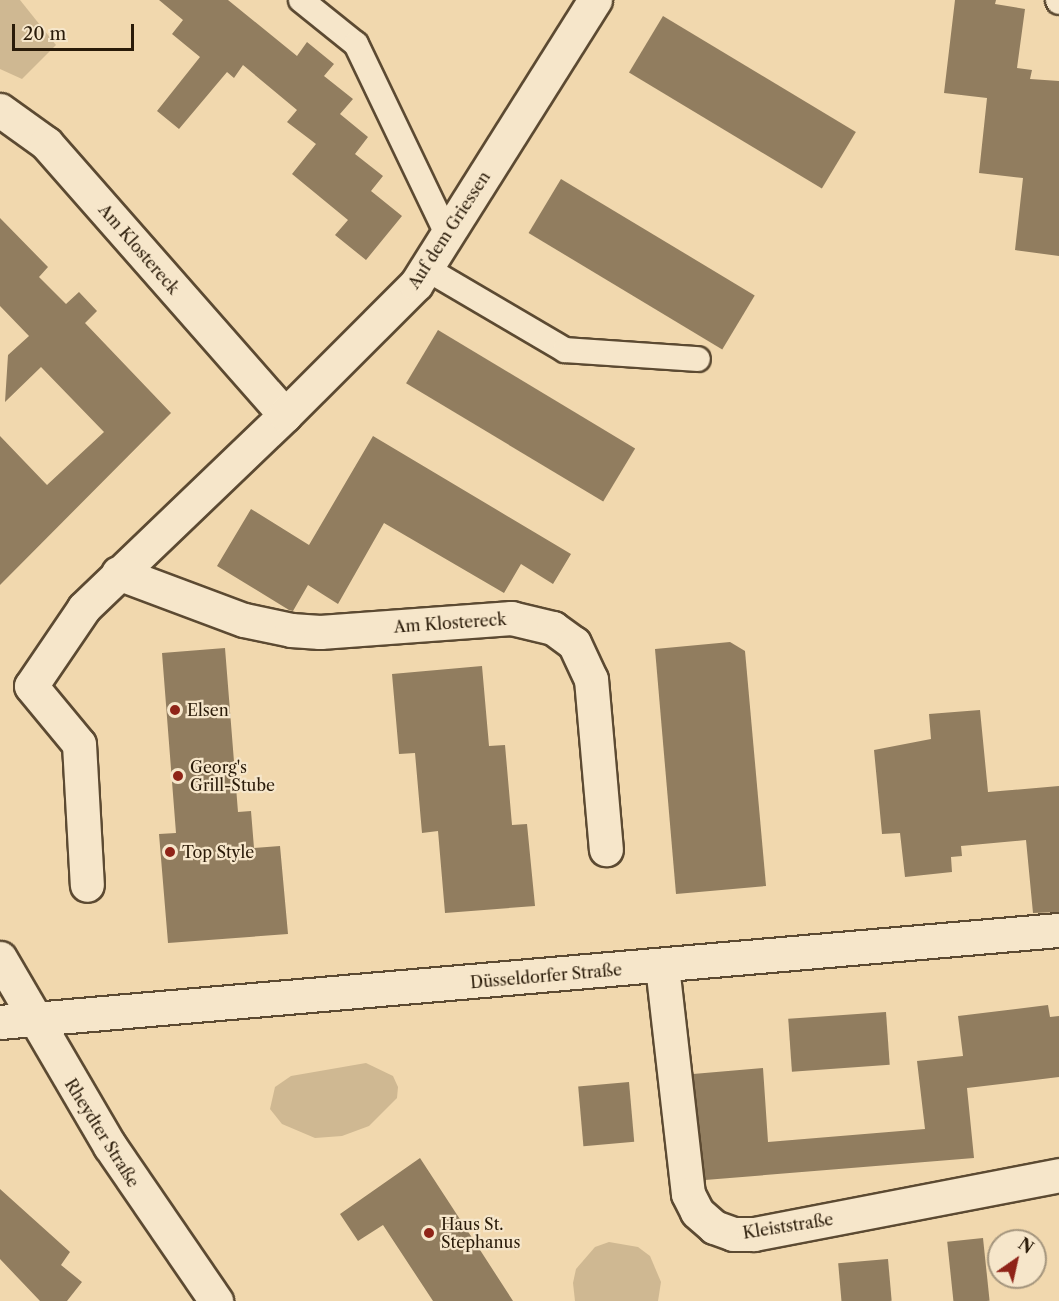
<!DOCTYPE html>
<meta charset="utf-8">
<style>
body{margin:0}
#map{position:relative;width:1059px;height:1301px;overflow:hidden;background:#f1d8ae;font-family:"Libre Caslon Text",serif}
div>[style]{position:absolute}
.green>*{inset:0;background:#cfb892}
.building>*{inset:0;background:#917d5f;transform-origin:0 0}
.roads{filter:drop-shadow(2px 0 #5c4a32) drop-shadow(-2px 0 #5c4a32) drop-shadow(0 2px #5c4a32) drop-shadow(0 -2px #5c4a32)}
.lane>*{height:24px;margin:-12px;padding:0 12px;transform-origin:12px;border-radius:12px;background:#f6e6ca}
.street>*{height:33px;margin:-16.5px;padding:0 16.5px;transform-origin:16.5px;border-radius:16.5px;background:#f6e6ca}
.secondary>*{height:33px;margin:-16.5px;padding:0 16.5px;transform-origin:16.5px;border-radius:16.5px;background:#f6e6ca}
.dots>*{width:16px;height:16px;translate:-50% -50%;box-sizing:border-box;border:3px solid #f6e6ca;border-radius:50%}
span{translate:-50% -50%;white-space:nowrap;text-align:center;line-height:1.15;-webkit-text-stroke:4.5px #f6e6ca;paint-order:stroke}
.street-label{font-size:16px;color:#2a1b09}
.poi-label{font-size:16px;color:#2a1b09}
.left{translate:0 -50%;text-align:left}
.north{position:absolute;left:987px;top:1229px;width:60px;height:60px;box-sizing:border-box;background:#f6e6ca;border:2px solid #a4957d;border-radius:50%;rotate:34deg;font-size:16px;font-weight:700;line-height:24px;text-align:center;color:#2a1b09}
.north::after{content:'';display:block;margin:auto;width:21px;height:27px;background:#8f2418;clip-path:polygon(50% 0,100% 100%,50% 72%,0 100%)}
.scale{position:absolute;left:12px;top:24px;width:122px;height:27px;box-sizing:border-box;border:3px solid #2a1b09;border-top:0;padding-left:8px;font-size:18px;line-height:21px;white-space:nowrap;color:#2a1b09;-webkit-text-stroke:4px #f6e6ca;paint-order:stroke}
</style>
<div id="map">
<div class="green">
<div style="clip-path:polygon(0 0,20px 0,56px 45px,22px 79px,0 69px)"></div>
<div style="clip-path:polygon(366px 1063px,393px 1076px,398px 1087px,397px 1098px,369px 1126px,342px 1136px,315px 1138px,282px 1124px,270px 1109px,275px 1087px,291px 1076px)"></div>
<div style="clip-path:polygon(609px 1242px,638px 1247px,650px 1256px,661px 1282px,658px 1301px,575px 1301px,573px 1283px,576px 1269px,595px 1247px)"></div>
</div>
<div class="building">
<div style="clip-path:polygon(159px 0,228px 0,297px 56px,307px 42px,334px 64px,324px 76px,353px 99px,340px 114px,368px 137px,355px 154px,383px 176px,371px 191px,402px 216px,366px 260px,335px 235px,348px 220px,292px 174px,316px 144px,287px 122px,297px 110px,243px 65px,234px 78px,227px 72px,179px 129px,157px 111px,200px 57px,172px 34px,183px 20px)"></div>
<div style="clip-path:polygon(955px 0,996px 0,995px 4px,1025px 9px,1017px 68px,1032px 70px,1030px 79px,1059px 81px,1059px 256px,1015px 250px,1023px 178px,979px 173px,987px 98px,944px 93px)"></div>
<div style="left:663px;top:16px;width:225px;height:66px;rotate:31deg"></div>
<div style="left:561px;top:179px;width:226px;height:63px;rotate:31deg"></div>
<div style="clip-path:polygon(0 218px,48px 267px,39px 277px,66px 304px,79px 292px,97px 311px,85px 323px,171px 413px,0 585px,0 436px,47px 485px,104px 432px,41px 367px,5px 402px,8px 355px,29px 336px,0 306px)"></div>
<div style="left:438px;top:330px;width:230px;height:62px;rotate:31deg"></div>
<div style="clip-path:polygon(373px 436px,571px 554px,553px 584px,521px 564px,504px 593px,384px 523px,338px 604px,308px 585px,293px 611px,289px 610px,217px 566px,251px 509px,309px 545px)"></div>
<div style="clip-path:polygon(730px 642px,745px 651px,766px 886px,676px 894px,655px 649px)"></div>
<div style="clip-path:polygon(225px 648px,238px 812px,251px 811px,254px 848px,280px 846px,288px 934px,168px 943px,159px 834px,176px 833px,162px 653px)"></div>
<div style="clip-path:polygon(482px 666px,489px 746px,505px 745px,512px 825px,527px 824px,535px 906px,445px 913px,438px 831px,422px 833px,415px 753px,399px 754px,392px 674px)"></div>
<div style="clip-path:polygon(980px 710px,988px 792px,1059px 786px,1059px 912px,1033px 913px,1026px 840px,961px 846px,962px 856px,951px 857px,952px 872px,905px 877px,900px 833px,882px 834px,874px 750px,931px 739px,929px 714px)"></div>
<div style="clip-path:polygon(1048px 1005px,1050px 1017px,1059px 1016px,1059px 1077px,967px 1088px,974px 1158px,705px 1180px,693px 1074px,763px 1068px,768px 1142px,925px 1129px,917px 1061px,963px 1056px,958px 1016px)"></div>
<div style="left:886px;top:1012px;width:53px;height:98px;rotate:86deg"></div>
<div style="left:629px;top:1082px;width:60px;height:51px;rotate:85deg"></div>
<div style="clip-path:polygon(420px 1158px,482px 1253px,513px 1301px,433px 1301px,383px 1225px,358px 1241px,340px 1214px)"></div>
<div style="clip-path:polygon(0 1189px,70px 1252px,61px 1265px,82px 1282px,67px 1301px,40px 1301px,0 1259px)"></div>
<div style="left:983px;top:1238px;width:63px;height:36px;rotate:84deg"></div>
<div style="left:888px;top:1259px;width:42px;height:50px;rotate:85deg"></div>
</div>
<div class="roads">
<div class="lane">
<div style="left:301px;top:0;width:70px;rotate:38.7deg"></div>
<div style="left:356px;top:44px;width:213px;rotate:64.4deg"></div>
<div style="left:1058px;top:0;width:2px;rotate:63deg"></div>
<div style="left:427px;top:269px;width:160px;rotate:30.4deg"></div>
<div style="left:565px;top:350px;width:133px;rotate:3.9deg"></div>
</div>
<div class="street">
<div style="left:0;top:110px;width:57px;rotate:35.7deg"></div>
<div style="left:46px;top:143px;width:362px;rotate:48.7deg"></div>
<div style="left:285px;top:415px;width:279px;rotate:136.2deg"></div>
<div style="left:84px;top:608px;width:94px;rotate:124.2deg"></div>
<div style="left:31px;top:686px;width:75px;rotate:50.4deg"></div>
<div style="left:79px;top:744px;width:141px;rotate:86.8deg"></div>
<div style="left:285px;top:415px;width:185px;rotate:-45deg"></div>
<div style="left:416px;top:284px;width:336px;rotate:-57.8deg"></div>
<div style="left:118px;top:573px;width:134px;rotate:20.5deg"></div>
<div style="left:244px;top:620px;width:48px;rotate:12deg"></div>
<div style="left:291px;top:630px;width:29px;rotate:4deg"></div>
<div style="left:320px;top:632px;width:192px;rotate:-4.2deg"></div>
<div style="left:511px;top:618px;width:43px;rotate:13.4deg"></div>
<div style="left:553px;top:628px;width:26px;rotate:36deg"></div>
<div style="left:574px;top:643px;width:40px;rotate:65deg"></div>
<div style="left:591px;top:679px;width:171px;rotate:85deg"></div>
<div style="left:662px;top:966px;width:229px;rotate:83.5deg"></div>
<div style="left:688px;top:1194px;width:20px;rotate:63deg"></div>
<div style="left:697px;top:1212px;width:23px;rotate:41deg"></div>
<div style="left:714px;top:1227px;width:20px;rotate:20deg"></div>
<div style="left:733px;top:1234px;width:21px"></div>
<div style="left:754px;top:1234px;width:311px;rotate:-10.9deg"></div>
</div>
<div class="secondary">
<div style="left:0;top:958px;width:218px;rotate:59.7deg"></div>
<div style="left:110px;top:1146px;width:188px;rotate:55.6deg"></div>
<div style="left:0;top:1022px;width:1063px;rotate:-4.97deg"></div>
</div>
</div>
<div class="dots">
<div style="left:175px;top:710px;background:#8f2418"></div>
<div style="left:178px;top:776px;background:#8f2418"></div>
<div style="left:170px;top:852px;background:#8f2418"></div>
<div style="left:429px;top:1233px;background:#8f2418"></div>
</div>
<div class="street-label">
<span style="left:449px;top:230px;rotate:-57deg">Auf dem Griessen</span>
<span style="left:139px;top:249px;rotate:49deg">Am Klostereck</span>
<span style="left:450px;top:623px;rotate:-4deg">Am Klostereck</span>
<span style="left:546px;top:976px;rotate:-5deg">Düsseldorfer Straße</span>
<span style="left:102px;top:1133px;rotate:58deg">Rheydter Straße</span>
<span style="left:788px;top:1226px;rotate:-9deg">Kleiststraße</span>
</div>
<div class="poi-label">
<span class="left" style="left:187px;top:710px">Elsen</span>
<span class="left" style="left:190px;top:776px">Georg's<br>Grill-Stube</span>
<span class="left" style="left:182px;top:852px">Top Style</span>
<span class="left" style="left:441px;top:1233px">Haus St.<br>Stephanus</span>
</div>
<div class="north">N</div>
<div class="scale">20 m</div>
</div>
